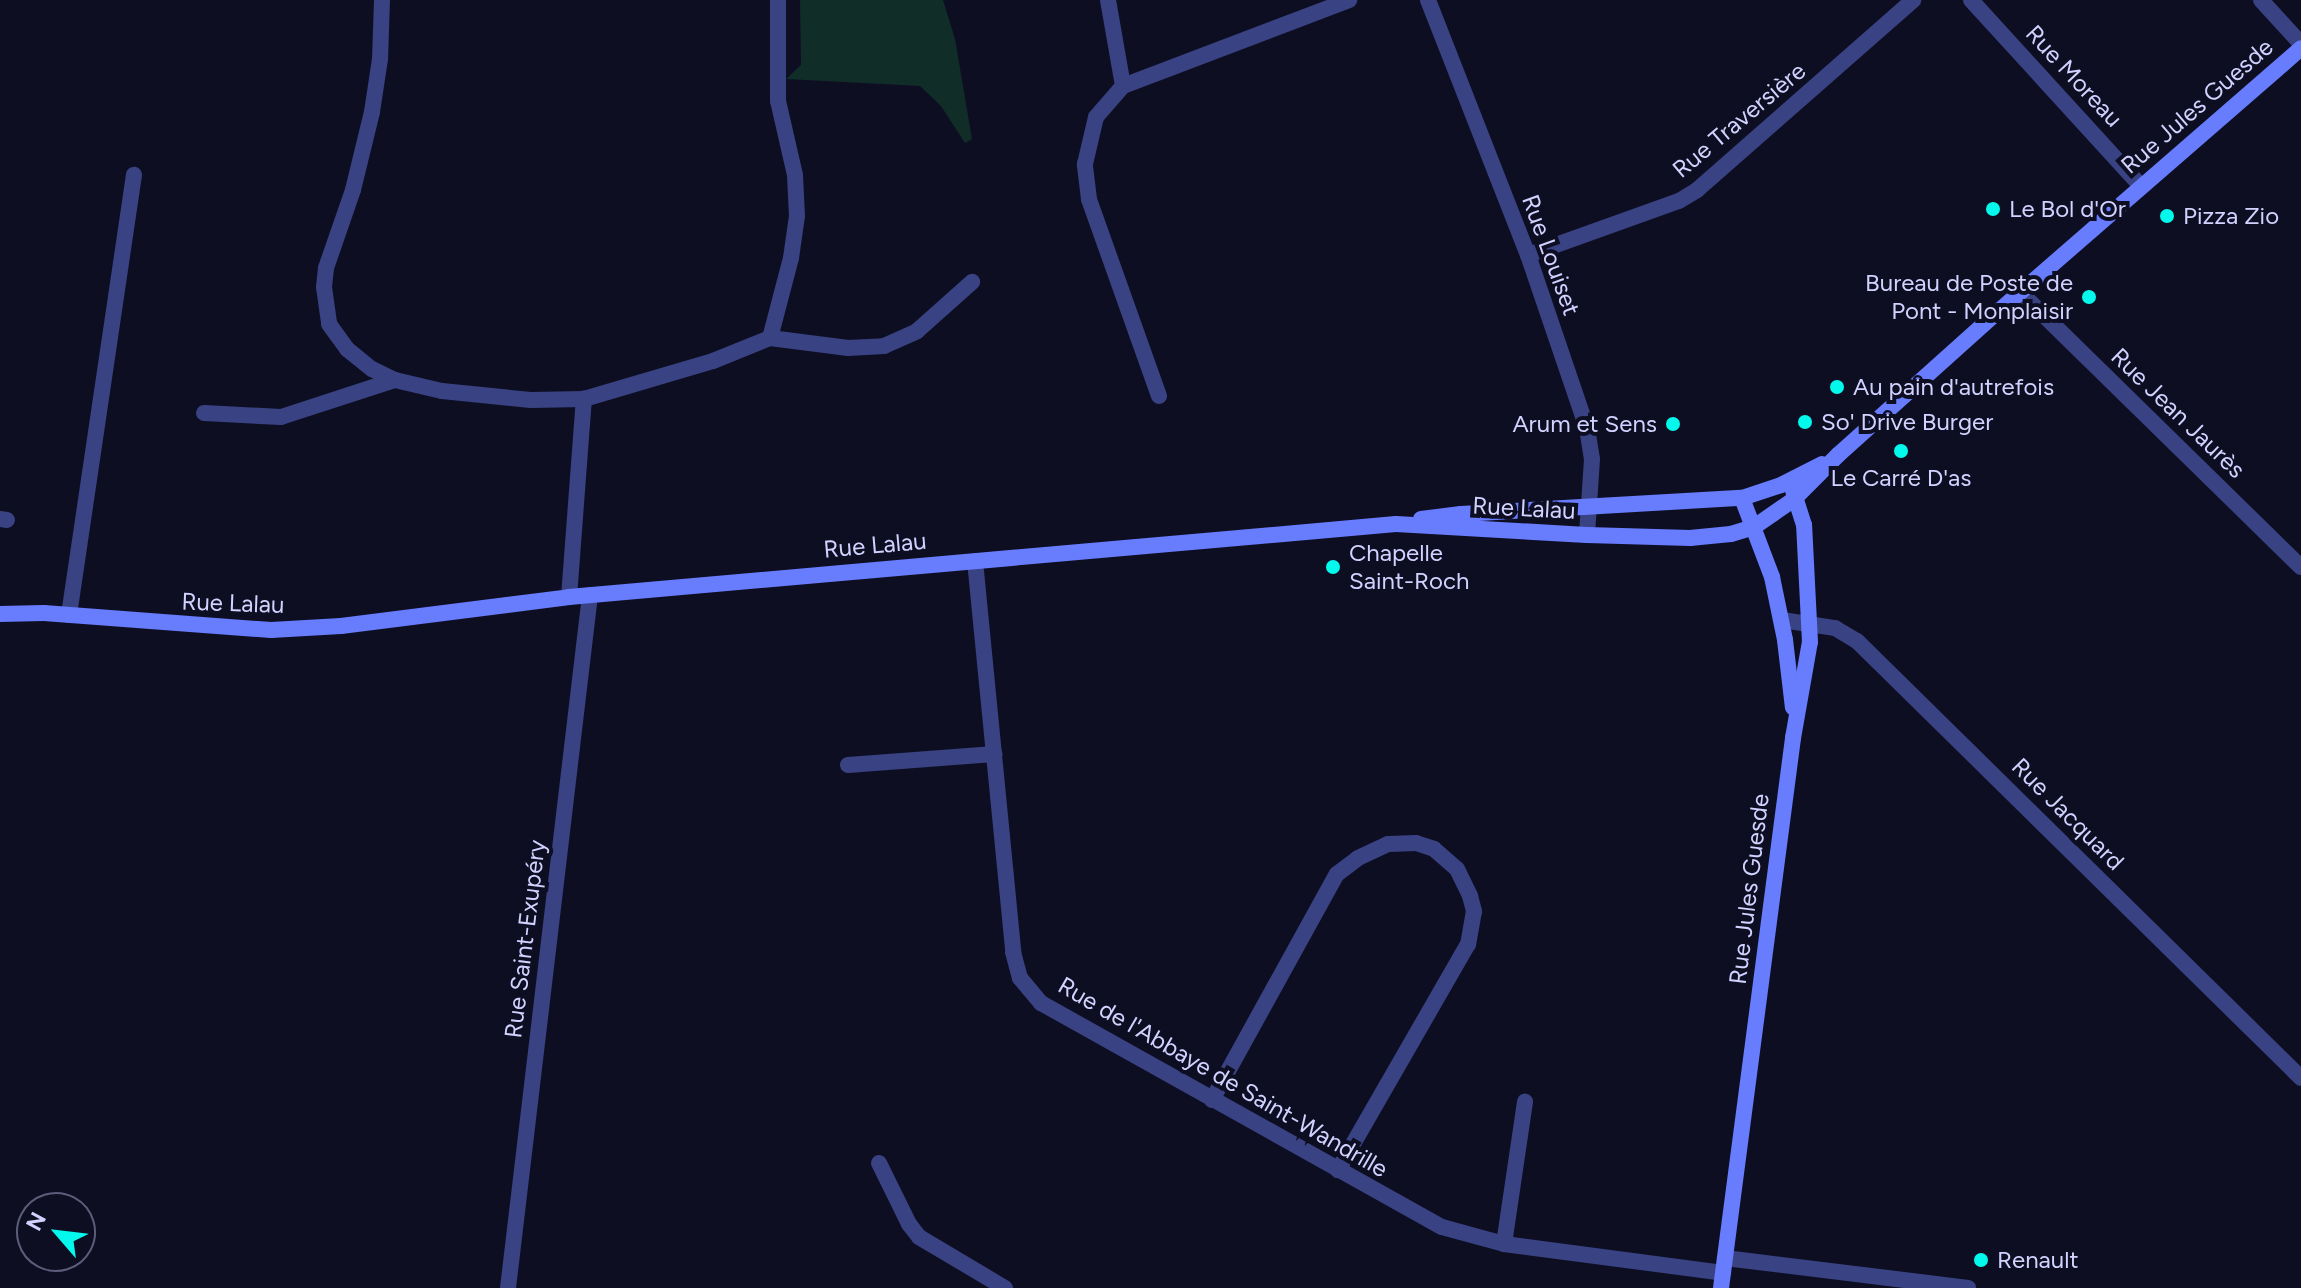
<!DOCTYPE html>
<meta charset="utf-8">
<style>
body{margin:0}
#map{position:relative;width:2301px;height:1288px;overflow:hidden;background:#0e0e23;font-family:Figtree,sans-serif}
div>[style]{position:absolute}
.green>*{inset:0;background:#112d28}
.lane>*{height:16px;margin:-8px;padding:0 8px;transform-origin:8px;border-radius:8px;background:#394282}
.street>*{height:16px;margin:-8px;padding:0 8px;transform-origin:8px;border-radius:8px;background:#394282}
.secondary>*{height:16px;margin:-8px;padding:0 8px;transform-origin:8px;border-radius:8px;background:#687cfe}
.dots>*{width:22px;height:22px;translate:-50% -50%;box-sizing:border-box;border:4px solid #0e0e23;border-radius:50%}
span{translate:-50% -50%;white-space:nowrap;text-align:center;line-height:1.15;-webkit-text-stroke:8px #0e0e23;paint-order:stroke}
.street-label{font-size:24px;color:#d1d2ff}
.poi-label{font-size:24px;color:#d1d2ff}
.left{translate:0 -50%;text-align:left}
.right{translate:-100% -50%;text-align:right}
.north{position:absolute;left:16px;top:1192px;width:80px;height:80px;box-sizing:border-box;background:#0e0e23;border:2px solid #5c5c7b;border-radius:50%;rotate:298deg;font-size:22px;font-weight:700;line-height:32px;text-align:center;color:#d1d2ff}
.north::after{content:'';display:block;margin:auto;width:28px;height:36px;background:#02f9ec;clip-path:polygon(50% 0,100% 100%,50% 72%,0 100%)}
</style>
<div id="map">
<div class="green">
<div style="clip-path:polygon(800px 0,943px 0,955px 39px,972px 139px,965px 143px,941px 106px,920px 86px,786px 79px,801px 65px)"></div>
</div>
<div class="lane">
<div style="left:0;top:519px;width:7px;rotate:8deg"></div>
<div style="left:69px;top:615px;width:445px;rotate:-81.6deg"></div>
<div style="left:848px;top:765px;width:147px;rotate:-4.3deg"></div>
<div style="left:1504px;top:1244px;width:144px;rotate:-81.6deg"></div>
</div>
<div class="street">
<div style="left:382px;top:0;width:59px;rotate:91.9deg"></div>
<div style="left:380px;top:59px;width:54px;rotate:98.6deg"></div>
<div style="left:372px;top:112px;width:80px;rotate:103.7deg"></div>
<div style="left:353px;top:190px;width:83px;rotate:109.1deg"></div>
<div style="left:326px;top:268px;width:19px;rotate:96deg"></div>
<div style="left:324px;top:287px;width:37px;rotate:82deg"></div>
<div style="left:329px;top:324px;width:31px;rotate:54deg"></div>
<div style="left:347px;top:349px;width:32px;rotate:39deg"></div>
<div style="left:372px;top:369px;width:25px;rotate:26deg"></div>
<div style="left:395px;top:380px;width:48px;rotate:13.2deg"></div>
<div style="left:442px;top:391px;width:89px;rotate:5.8deg"></div>
<div style="left:531px;top:400px;width:53px;rotate:-1.1deg"></div>
<div style="left:584px;top:399px;width:134px;rotate:-16.4deg"></div>
<div style="left:713px;top:361px;width:61px;rotate:-22deg"></div>
<div style="left:770px;top:338px;width:79px;rotate:7.3deg"></div>
<div style="left:848px;top:348px;width:36px;rotate:-3deg"></div>
<div style="left:884px;top:346px;width:36px;rotate:-24deg"></div>
<div style="left:917px;top:331px;width:74px;rotate:-41.7deg"></div>
<div style="left:1108px;top:0;width:87px;rotate:80.1deg"></div>
<div style="left:1428px;top:0;width:274px;rotate:68.6deg"></div>
<div style="left:1528px;top:255px;width:183px;rotate:71.2deg"></div>
<div style="left:1587px;top:428px;width:31px;rotate:81deg"></div>
<div style="left:1592px;top:459px;width:76px;rotate:93.8deg"></div>
<div style="left:1971px;top:0;width:252px;rotate:47.6deg"></div>
<div style="left:2261px;top:0;width:59px;rotate:47.7deg"></div>
<div style="left:1528px;top:255px;width:160px;rotate:-19.7deg"></div>
<div style="left:1679px;top:201px;width:21px;rotate:-31deg"></div>
<div style="left:1697px;top:190px;width:288px;rotate:-41.3deg"></div>
<div style="left:2020px;top:292px;width:393px;rotate:44.4deg"></div>
<div style="left:770px;top:338px;width:83px;rotate:-75.3deg"></div>
<div style="left:791px;top:258px;width:42px;rotate:-81.9deg"></div>
<div style="left:797px;top:216px;width:41px;rotate:-92.8deg"></div>
<div style="left:795px;top:175px;width:76px;rotate:-102.9deg"></div>
<div style="left:778px;top:101px;width:101px;rotate:-90deg"></div>
<div style="left:1159px;top:396px;width:209px;rotate:-109.6deg"></div>
<div style="left:1089px;top:199px;width:35px;rotate:-97deg"></div>
<div style="left:1085px;top:164px;width:48px;rotate:-76.8deg"></div>
<div style="left:1096px;top:117px;width:41px;rotate:-48.9deg"></div>
<div style="left:1123px;top:86px;width:242px;rotate:-20.8deg"></div>
<div style="left:204px;top:413px;width:77px;rotate:3deg"></div>
<div style="left:281px;top:417px;width:120px;rotate:-18deg"></div>
<div style="left:975px;top:561px;width:393px;rotate:84.4deg"></div>
<div style="left:1013px;top:952px;width:27px;rotate:75deg"></div>
<div style="left:1020px;top:978px;width:33px;rotate:50deg"></div>
<div style="left:1041px;top:1003px;width:459px;rotate:29.2deg"></div>
<div style="left:1442px;top:1227px;width:64px;rotate:15.3deg"></div>
<div style="left:1504px;top:1244px;width:221px;rotate:7.5deg"></div>
<div style="left:569px;top:597px;width:199px;rotate:-85.7deg"></div>
<div style="left:1782px;top:620px;width:54px;rotate:8.6deg"></div>
<div style="left:1835px;top:628px;width:26px;rotate:31deg"></div>
<div style="left:1857px;top:641px;width:623px;rotate:44.54deg"></div>
<div style="left:1212px;top:1100px;width:258px;rotate:-61.1deg"></div>
<div style="left:1337px;top:874px;width:26px;rotate:-37deg"></div>
<div style="left:1358px;top:858px;width:33px;rotate:-25deg"></div>
<div style="left:1388px;top:844px;width:28px;rotate:-2deg"></div>
<div style="left:1416px;top:843px;width:19px;rotate:18deg"></div>
<div style="left:1434px;top:849px;width:30px;rotate:41deg"></div>
<div style="left:1457px;top:869px;width:30px;rotate:64deg"></div>
<div style="left:1470px;top:896px;width:16px;rotate:75deg"></div>
<div style="left:1474px;top:911px;width:34px;rotate:100deg"></div>
<div style="left:1468px;top:944px;width:261px;rotate:119.9deg"></div>
<div style="left:879px;top:1163px;width:68px;rotate:63.8deg"></div>
<div style="left:909px;top:1224px;width:16px;rotate:52deg"></div>
<div style="left:919px;top:1237px;width:100px;rotate:30.7deg"></div>
<div style="left:1725px;top:1258px;width:245px;rotate:7deg"></div>
<div style="left:508px;top:1288px;width:698px;rotate:-83.25deg"></div>
</div>
<div class="secondary">
<div style="left:1742px;top:498px;width:85px;rotate:69.2deg"></div>
<div style="left:1772px;top:577px;width:64px;rotate:78.3deg"></div>
<div style="left:1785px;top:640px;width:68px;rotate:83.3deg"></div>
<div style="left:1421px;top:519px;width:40px;rotate:-7.1deg"></div>
<div style="left:1461px;top:514px;width:281px;rotate:-3.3deg"></div>
<div style="left:1742px;top:498px;width:41px;rotate:-18.4deg"></div>
<div style="left:1781px;top:485px;width:46px;rotate:-27.1deg"></div>
<div style="left:0;top:614px;width:44px;rotate:-1.3deg"></div>
<div style="left:44px;top:613px;width:228px;rotate:4.3deg"></div>
<div style="left:271px;top:630px;width:70px;rotate:-3.3deg"></div>
<div style="left:341px;top:626px;width:230px;rotate:-7.2deg"></div>
<div style="left:569px;top:597px;width:830px;rotate:-5.04deg"></div>
<div style="left:1396px;top:524px;width:191px;rotate:3.3deg"></div>
<div style="left:1587px;top:535px;width:103px;rotate:1.7deg"></div>
<div style="left:1690px;top:538px;width:41px;rotate:-5.6deg"></div>
<div style="left:1731px;top:534px;width:24px;rotate:-17deg"></div>
<div style="left:1754px;top:527px;width:47px;rotate:-34.7deg"></div>
<div style="left:1793px;top:500px;width:64px;rotate:-45deg"></div>
<div style="left:1838px;top:455px;width:208px;rotate:-41.9deg"></div>
<div style="left:1993px;top:316px;width:408px;rotate:-41deg"></div>
<div style="left:1721px;top:1288px;width:555px;rotate:-82.54deg"></div>
<div style="left:1793px;top:738px;width:97px;rotate:-80deg"></div>
<div style="left:1810px;top:642px;width:117px;rotate:-92.9deg"></div>
<div style="left:1804px;top:525px;width:46px;rotate:-107.7deg"></div>
</div>
<div class="dots">
<div style="left:1993px;top:209px;background:#02f9ec"></div>
<div style="left:2167px;top:216px;background:#02f9ec"></div>
<div style="left:2089px;top:297px;background:#02f9ec"></div>
<div style="left:1837px;top:387px;background:#02f9ec"></div>
<div style="left:1805px;top:422px;background:#02f9ec"></div>
<div style="left:1673px;top:424px;background:#02f9ec"></div>
<div style="left:1901px;top:451px;background:#02f9ec"></div>
<div style="left:1333px;top:567px;background:#02f9ec"></div>
<div style="left:1981px;top:1260px;background:#02f9ec"></div>
</div>
<div class="street-label">
<span style="left:2074px;top:76px;rotate:47deg">Rue Moreau</span>
<span style="left:2197px;top:106px;rotate:-41deg">Rue Jules Guesde</span>
<span style="left:1739px;top:120px;rotate:-40deg">Rue Traversière</span>
<span style="left:1551px;top:255px;rotate:70deg">Rue Louiset</span>
<span style="left:2178px;top:413px;rotate:44deg">Rue Jean Jaurès</span>
<span style="left:1524px;top:508px;rotate:3deg">Rue Lalau</span>
<span style="left:875px;top:545px;rotate:-5deg">Rue Lalau</span>
<span style="left:233px;top:603px;rotate:2deg">Rue Lalau</span>
<span style="left:2068px;top:814px;rotate:45deg">Rue Jacquard</span>
<span style="left:1749px;top:889px;rotate:-83deg">Rue Jules Guesde</span>
<span style="left:525px;top:939px;rotate:-83deg">Rue Saint-Exupéry</span>
<span style="left:1223px;top:1077px;rotate:30deg">Rue de l'Abbaye de Saint-Wandrille</span>
</div>
<div class="poi-label">
<span class="left" style="left:2009px;top:209px">Le Bol d'Or</span>
<span class="left" style="left:2183px;top:216px">Pizza Zio</span>
<span class="right" style="left:2073px;top:297px">Bureau de Poste de<br>Pont - Monplaisir</span>
<span class="left" style="left:1853px;top:387px">Au pain d'autrefois</span>
<span class="left" style="left:1821px;top:422px">So' Drive Burger</span>
<span class="right" style="left:1657px;top:424px">Arum et Sens</span>
<span style="left:1901px;top:478px">Le Carré D'as</span>
<span class="left" style="left:1349px;top:567px">Chapelle<br>Saint-Roch</span>
<span class="left" style="left:1997px;top:1260px">Renault</span>
</div>
<div class="north">N</div>
</div>
